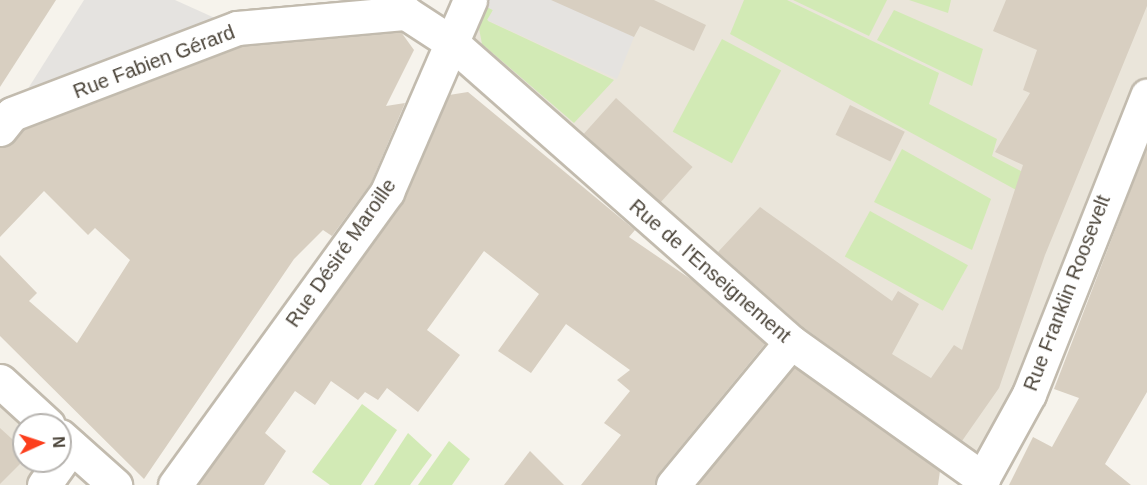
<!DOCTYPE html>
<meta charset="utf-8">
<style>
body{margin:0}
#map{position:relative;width:1147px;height:485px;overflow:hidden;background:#f6f3ec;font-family:Arial,sans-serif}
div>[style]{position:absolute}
.residential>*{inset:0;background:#eae5da}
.green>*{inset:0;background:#d2eab5;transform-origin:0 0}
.parking>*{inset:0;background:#e5e3e0}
.building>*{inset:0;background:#d8cfc1;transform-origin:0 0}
.roads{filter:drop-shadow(2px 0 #c2bbae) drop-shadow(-2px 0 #c2bbae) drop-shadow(0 2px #c2bbae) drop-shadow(0 -2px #c2bbae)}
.minor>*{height:33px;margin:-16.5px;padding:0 16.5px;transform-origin:16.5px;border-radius:16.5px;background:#fff}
span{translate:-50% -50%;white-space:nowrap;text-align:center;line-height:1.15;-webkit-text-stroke:4.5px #fff;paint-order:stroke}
.street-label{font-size:20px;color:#4b4439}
.north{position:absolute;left:12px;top:413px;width:60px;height:60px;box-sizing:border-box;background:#fff;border:2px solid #b7b4b0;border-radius:50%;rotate:87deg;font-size:16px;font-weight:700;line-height:24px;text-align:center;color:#4b4439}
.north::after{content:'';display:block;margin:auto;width:21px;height:27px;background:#fc3f1d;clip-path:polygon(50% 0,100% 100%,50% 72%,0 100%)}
</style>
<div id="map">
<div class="residential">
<div style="clip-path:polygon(470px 0,1147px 0,1147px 96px,983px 479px,452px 43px)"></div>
<div style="clip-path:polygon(0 381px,24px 425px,24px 461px,60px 461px,44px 485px,0 485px)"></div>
</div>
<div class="green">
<div style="clip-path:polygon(744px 0,787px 0,939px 73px,929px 104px,997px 139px,992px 156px,1054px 188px,1049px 208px,730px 34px)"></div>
<div style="clip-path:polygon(793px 0,887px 0,869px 36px)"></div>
<div style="clip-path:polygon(909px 0,951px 0,948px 13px)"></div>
<div style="clip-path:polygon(485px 6px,493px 10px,488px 21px,614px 80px,574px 123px,482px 44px,478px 23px)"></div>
<div style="clip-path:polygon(894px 10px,983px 49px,972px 86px,877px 40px)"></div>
<div style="left:722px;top:39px;width:67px;height:105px;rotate:28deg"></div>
<div style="clip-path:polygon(902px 149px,991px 199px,972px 250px,874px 202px)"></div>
<div style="left:870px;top:211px;width:112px;height:52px;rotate:29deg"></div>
<div style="clip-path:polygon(362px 404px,397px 430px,361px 485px,330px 485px,312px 472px)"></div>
<div style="clip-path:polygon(408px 433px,432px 455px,410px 485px,374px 485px)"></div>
<div style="clip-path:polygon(449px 441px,470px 459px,452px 485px,418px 485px)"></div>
</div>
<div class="parking">
<div style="clip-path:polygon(84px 0,175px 0,237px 28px,12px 114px)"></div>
<div style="clip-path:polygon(487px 0,556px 0,634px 37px,617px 79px,487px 20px,493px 10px,485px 6px)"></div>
</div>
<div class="building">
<div style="clip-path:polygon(0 0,56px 0,0 87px)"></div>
<div style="clip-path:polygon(551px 0,654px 0,706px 25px,694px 51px,640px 26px,634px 37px)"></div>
<div style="clip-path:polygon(1006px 0,1147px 0,1147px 6px,1045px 255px,999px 388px,962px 441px,803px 327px,718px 252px,760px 207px,892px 301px,898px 291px,919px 304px,892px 354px,931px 378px,954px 345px,962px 350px,1023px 165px,995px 152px,1030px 93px,1023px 90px,1037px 50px,993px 31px)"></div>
<div style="clip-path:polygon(401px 32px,414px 50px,386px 106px,405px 103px,371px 183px,332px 236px,323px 230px,294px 259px,144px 479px,0 336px,0 255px,37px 293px,29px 301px,77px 343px,130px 260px,95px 228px,88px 235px,44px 191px,0 237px,0 147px,23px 130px,241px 46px)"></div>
<div style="clip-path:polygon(468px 92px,635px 230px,629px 237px,695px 282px,765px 344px,659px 473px,655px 485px,581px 485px,621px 435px,604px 423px,630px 391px,617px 380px,630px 370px,566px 324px,531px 373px,498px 351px,539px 294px,484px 251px,427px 330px,460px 355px,418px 412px,387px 388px,378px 400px,365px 392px,358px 400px,331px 381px,315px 405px,295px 391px,265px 433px,286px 451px,264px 485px,198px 485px,402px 203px,449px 95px)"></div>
<div style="left:616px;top:98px;width:103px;height:48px;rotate:42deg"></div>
<div style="left:850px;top:105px;width:61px;height:33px;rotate:26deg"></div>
<div style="clip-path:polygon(1147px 147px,1147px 392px,1105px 464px,1131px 485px,1009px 485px,1033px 437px,1052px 447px,1079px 398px,1054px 389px)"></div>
<div style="clip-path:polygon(794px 367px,940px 471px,938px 485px,697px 485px)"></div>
<div style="clip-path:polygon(0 428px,24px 450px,24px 460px,0 484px)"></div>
<div style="clip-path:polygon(530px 451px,564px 485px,504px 485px)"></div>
</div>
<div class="roads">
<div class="minor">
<div style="left:0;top:129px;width:19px;rotate:-51deg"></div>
<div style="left:12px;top:114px;width:241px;rotate:-20.9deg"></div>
<div style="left:237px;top:28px;width:170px;rotate:-5.1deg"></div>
<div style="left:406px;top:13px;width:55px;rotate:33.1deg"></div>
<div style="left:452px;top:43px;width:452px;rotate:41.4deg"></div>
<div style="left:791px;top:342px;width:236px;rotate:35.5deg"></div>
<div style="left:0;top:381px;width:65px;rotate:42.5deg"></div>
<div style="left:60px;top:436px;width:74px;rotate:41.7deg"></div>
<div style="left:44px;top:485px;width:47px;rotate:-54.6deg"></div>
<div style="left:175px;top:485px;width:362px;rotate:-54.1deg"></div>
<div style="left:387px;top:192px;width:209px;rotate:-66.6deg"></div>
<div style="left:673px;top:485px;width:185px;rotate:-50.5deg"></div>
<div style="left:979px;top:485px;width:104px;rotate:-61.2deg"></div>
<div style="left:1029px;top:394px;width:321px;rotate:-68.4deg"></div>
</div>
</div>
<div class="street-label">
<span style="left:154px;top:62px;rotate:-21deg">Rue Fabien Gérard</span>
<span style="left:341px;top:253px;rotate:-55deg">Rue Désiré Maroille</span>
<span style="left:710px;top:271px;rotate:41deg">Rue de l'Enseignement</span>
<span style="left:1067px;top:293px;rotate:-69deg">Rue Franklin Roosevelt</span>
</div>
<div class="north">N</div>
</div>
